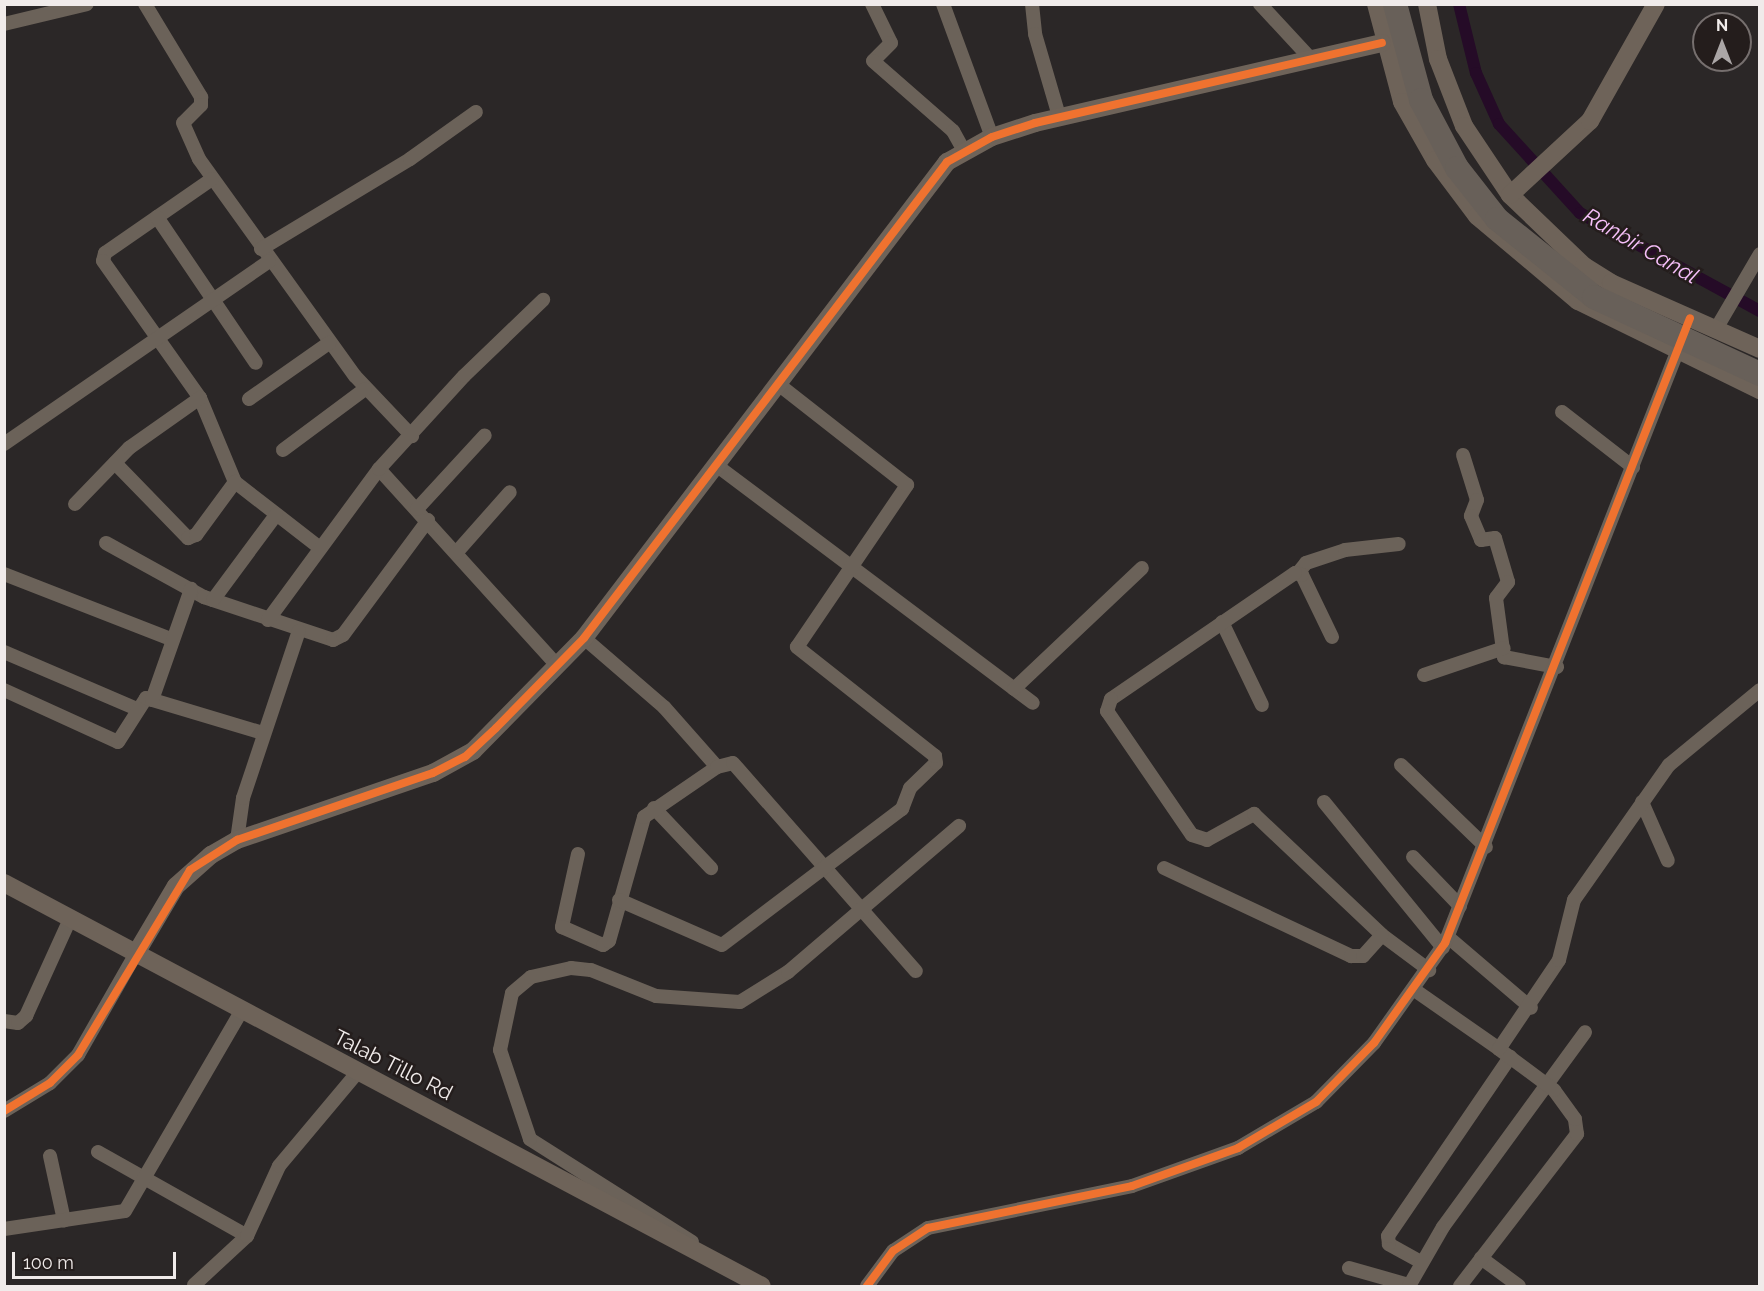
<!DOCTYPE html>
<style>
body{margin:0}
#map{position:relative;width:1764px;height:1291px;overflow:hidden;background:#2b2727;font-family:Raleway,sans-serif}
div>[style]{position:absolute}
.canal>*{height:12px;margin:-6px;padding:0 6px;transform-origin:6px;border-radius:6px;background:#250b27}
.street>*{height:14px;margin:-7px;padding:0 7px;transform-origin:7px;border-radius:7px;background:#6b6259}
.secondary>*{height:18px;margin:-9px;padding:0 9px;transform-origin:9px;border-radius:9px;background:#6e6359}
.highway-bridge>*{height:24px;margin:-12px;padding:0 12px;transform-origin:12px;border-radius:12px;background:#686059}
.cycleway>*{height:8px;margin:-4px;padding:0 4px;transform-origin:4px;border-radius:4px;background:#ef722f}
span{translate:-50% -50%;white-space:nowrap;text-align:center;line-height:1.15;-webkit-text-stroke:5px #241d1c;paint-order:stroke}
.street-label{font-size:21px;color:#f0ebea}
.water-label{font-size:22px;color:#f6bffa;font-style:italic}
.frame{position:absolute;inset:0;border:6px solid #f0ebea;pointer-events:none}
.north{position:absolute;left:1692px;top:12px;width:60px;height:60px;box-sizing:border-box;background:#241d1c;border:2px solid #766f6e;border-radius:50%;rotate:0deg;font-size:16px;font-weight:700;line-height:24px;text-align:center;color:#f0ebea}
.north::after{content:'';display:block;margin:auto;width:21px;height:27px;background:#aba6a6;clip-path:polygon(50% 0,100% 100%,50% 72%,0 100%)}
.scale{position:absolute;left:12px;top:1252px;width:164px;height:27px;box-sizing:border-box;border:3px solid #f0ebea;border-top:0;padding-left:8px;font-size:18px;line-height:21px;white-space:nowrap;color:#f0ebea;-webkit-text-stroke:4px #241d1c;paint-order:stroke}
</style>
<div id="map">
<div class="canal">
<div style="left:1459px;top:4px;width:71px;rotate:76.2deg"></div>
<div style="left:1476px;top:73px;width:56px;rotate:65.7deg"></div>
<div style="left:1499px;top:124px;width:120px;rotate:47.7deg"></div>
<div style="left:1580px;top:213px;width:205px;rotate:28.6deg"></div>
</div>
<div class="street">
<div style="left:145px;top:4px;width:109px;rotate:58.9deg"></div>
<div style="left:201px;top:97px;width:8px;rotate:90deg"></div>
<div style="left:201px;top:105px;width:25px;rotate:135deg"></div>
<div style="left:183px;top:123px;width:39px;rotate:66deg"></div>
<div style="left:199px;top:159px;width:267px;rotate:54.3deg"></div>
<div style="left:355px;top:376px;width:83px;rotate:46.5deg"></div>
<div style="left:872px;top:4px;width:43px;rotate:64deg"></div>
<div style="left:891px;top:43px;width:25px;rotate:135deg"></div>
<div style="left:873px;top:61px;width:106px;rotate:41.2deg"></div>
<div style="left:953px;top:131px;width:23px;rotate:61deg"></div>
<div style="left:943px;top:4px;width:142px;rotate:69.8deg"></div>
<div style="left:1032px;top:4px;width:30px;rotate:84deg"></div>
<div style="left:1035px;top:34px;width:85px;rotate:73.7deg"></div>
<div style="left:1260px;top:4px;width:75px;rotate:47.2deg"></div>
<div style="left:4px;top:24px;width:85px;rotate:-13.5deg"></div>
<div style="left:212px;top:179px;width:130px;rotate:145.3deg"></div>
<div style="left:105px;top:253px;width:8px;rotate:104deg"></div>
<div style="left:103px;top:261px;width:168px;rotate:54.7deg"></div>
<div style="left:200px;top:398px;width:91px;rotate:67.4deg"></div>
<div style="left:235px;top:482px;width:108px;rotate:37.8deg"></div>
<div style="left:157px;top:217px;width:176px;rotate:55.9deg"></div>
<div style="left:261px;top:249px;width:174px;rotate:-31.1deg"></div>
<div style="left:410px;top:159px;width:81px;rotate:-35.5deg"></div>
<div style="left:1716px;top:329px;width:87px;rotate:-59.6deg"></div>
<div style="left:249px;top:399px;width:98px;rotate:-35deg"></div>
<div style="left:1562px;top:412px;width:90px;rotate:37.8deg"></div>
<div style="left:4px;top:444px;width:322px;rotate:-34.6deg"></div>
<div style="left:283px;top:450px;width:102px;rotate:-36.6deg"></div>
<div style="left:1463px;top:455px;width:47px;rotate:72.7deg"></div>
<div style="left:1477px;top:500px;width:17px;rotate:111deg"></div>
<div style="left:1471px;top:516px;width:26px;rotate:67deg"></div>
<div style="left:1481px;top:540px;width:14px;rotate:-8deg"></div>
<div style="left:1495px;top:538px;width:46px;rotate:73.5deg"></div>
<div style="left:1508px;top:582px;width:20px;rotate:127deg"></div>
<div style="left:1496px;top:598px;width:60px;rotate:82.3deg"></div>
<div style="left:1504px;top:657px;width:54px;rotate:10.7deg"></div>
<div style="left:115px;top:463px;width:105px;rotate:45.8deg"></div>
<div style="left:188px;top:538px;width:9px;rotate:-21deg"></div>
<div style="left:196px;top:535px;width:66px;rotate:-53.7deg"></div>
<div style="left:716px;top:465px;width:396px;rotate:36.9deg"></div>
<div style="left:379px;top:469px;width:265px;rotate:47.8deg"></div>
<div style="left:75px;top:504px;width:78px;rotate:-46deg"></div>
<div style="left:129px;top:448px;width:87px;rotate:-35.2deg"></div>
<div style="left:417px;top:509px;width:100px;rotate:-47.4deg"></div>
<div style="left:106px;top:543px;width:112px;rotate:28.9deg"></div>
<div style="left:204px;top:597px;width:136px;rotate:18.4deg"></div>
<div style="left:333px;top:640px;width:11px;rotate:-27deg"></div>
<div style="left:343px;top:635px;width:143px;rotate:-53.5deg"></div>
<div style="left:456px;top:553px;width:81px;rotate:-48.5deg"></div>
<div style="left:1298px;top:573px;width:13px;rotate:-51deg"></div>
<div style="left:1306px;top:563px;width:41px;rotate:-18.4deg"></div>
<div style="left:1345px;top:550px;width:54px;rotate:-6.3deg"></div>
<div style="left:4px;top:574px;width:181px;rotate:21.3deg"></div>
<div style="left:213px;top:600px;width:106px;rotate:-53.5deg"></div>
<div style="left:268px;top:620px;width:187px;rotate:-53.7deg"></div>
<div style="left:379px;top:469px;width:126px;rotate:-47.6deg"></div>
<div style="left:464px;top:376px;width:110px;rotate:-43.9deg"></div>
<div style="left:1222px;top:622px;width:92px;rotate:64.3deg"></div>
<div style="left:1332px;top:637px;width:69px;rotate:-115.8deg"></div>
<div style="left:1302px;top:575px;width:7px;rotate:-164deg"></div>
<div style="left:1295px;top:573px;width:223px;rotate:145.6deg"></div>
<div style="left:1111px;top:699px;width:13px;rotate:108deg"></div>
<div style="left:1107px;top:711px;width:150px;rotate:55.6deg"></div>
<div style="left:1192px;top:835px;width:16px;rotate:18deg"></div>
<div style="left:1207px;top:840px;width:54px;rotate:-29deg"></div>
<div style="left:1254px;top:814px;width:176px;rotate:43.4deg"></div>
<div style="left:1382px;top:935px;width:59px;rotate:36.7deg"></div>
<div style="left:584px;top:638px;width:106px;rotate:40.8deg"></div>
<div style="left:664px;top:707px;width:80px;rotate:48.5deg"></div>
<div style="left:4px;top:652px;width:145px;rotate:23.2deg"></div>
<div style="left:1424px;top:675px;width:84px;rotate:-18.6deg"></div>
<div style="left:1014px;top:689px;width:176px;rotate:-43.4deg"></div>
<div style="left:4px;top:690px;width:125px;rotate:24.5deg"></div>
<div style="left:118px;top:742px;width:52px;rotate:-57.5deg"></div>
<div style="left:146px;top:698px;width:122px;rotate:16.7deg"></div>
<div style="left:152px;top:700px;width:118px;rotate:-70.6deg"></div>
<div style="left:1401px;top:765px;width:118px;rotate:44deg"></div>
<div style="left:1324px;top:802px;width:188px;rotate:50.8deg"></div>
<div style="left:1642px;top:802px;width:64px;rotate:66.2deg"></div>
<div style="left:654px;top:808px;width:83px;rotate:46.5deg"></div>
<div style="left:237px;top:840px;width:42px;rotate:-81.9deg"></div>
<div style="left:243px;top:798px;width:176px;rotate:-71.5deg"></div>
<div style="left:578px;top:854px;width:75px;rotate:102.4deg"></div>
<div style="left:562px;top:927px;width:45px;rotate:23.7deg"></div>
<div style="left:603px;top:945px;width:7px;rotate:-34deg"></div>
<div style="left:609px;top:941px;width:129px;rotate:-74.2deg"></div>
<div style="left:644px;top:817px;width:88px;rotate:-34.4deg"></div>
<div style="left:717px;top:767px;width:16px;rotate:-14deg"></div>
<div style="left:733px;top:763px;width:277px;rotate:48.7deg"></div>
<div style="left:1413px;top:857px;width:68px;rotate:46.2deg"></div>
<div style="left:1164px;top:868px;width:207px;rotate:25.2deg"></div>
<div style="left:1351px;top:956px;width:12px"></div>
<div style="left:1363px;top:956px;width:28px;rotate:-48deg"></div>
<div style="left:619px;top:900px;width:112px;rotate:23.6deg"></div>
<div style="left:722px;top:945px;width:226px;rotate:-37.1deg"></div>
<div style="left:902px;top:809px;width:22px;rotate:-69deg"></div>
<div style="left:910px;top:788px;width:36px;rotate:-44deg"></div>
<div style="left:936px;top:763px;width:7px;rotate:-98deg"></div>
<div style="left:935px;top:756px;width:176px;rotate:-141.7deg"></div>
<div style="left:797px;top:647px;width:196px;rotate:-55.8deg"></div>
<div style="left:907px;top:485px;width:165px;rotate:-141.9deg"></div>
<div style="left:1448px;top:937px;width:109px;rotate:40.5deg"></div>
<div style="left:1416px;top:991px;width:101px;rotate:34.9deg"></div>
<div style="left:4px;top:1021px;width:14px;rotate:8deg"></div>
<div style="left:18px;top:1023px;width:11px;rotate:-41deg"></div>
<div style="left:26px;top:1016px;width:107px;rotate:-65.6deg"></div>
<div style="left:4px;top:1111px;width:54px;rotate:-31.3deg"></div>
<div style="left:50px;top:1083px;width:40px;rotate:-45deg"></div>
<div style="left:78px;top:1055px;width:115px;rotate:-60.3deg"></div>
<div style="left:98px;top:1152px;width:171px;rotate:29.4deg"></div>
<div style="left:50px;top:1156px;width:66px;rotate:77.7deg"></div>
<div style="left:4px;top:1229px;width:122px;rotate:-8.5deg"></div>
<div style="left:125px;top:1211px;width:233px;rotate:-59.8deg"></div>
<div style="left:692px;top:1242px;width:192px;rotate:-147.6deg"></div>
<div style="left:530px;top:1139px;width:94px;rotate:-108.6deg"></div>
<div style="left:500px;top:1050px;width:58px;rotate:-78.1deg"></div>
<div style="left:512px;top:993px;width:25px;rotate:-40deg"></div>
<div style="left:531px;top:977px;width:41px;rotate:-12.7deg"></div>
<div style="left:571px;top:968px;width:20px;rotate:6deg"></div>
<div style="left:591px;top:970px;width:70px;rotate:21.8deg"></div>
<div style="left:656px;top:996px;width:84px;rotate:4.1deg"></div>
<div style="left:740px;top:1002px;width:57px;rotate:-32deg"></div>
<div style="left:788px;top:972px;width:225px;rotate:-40.5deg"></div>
<div style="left:1481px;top:1258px;width:47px;rotate:36.4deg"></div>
<div style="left:1421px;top:1262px;width:37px;rotate:-151deg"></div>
<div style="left:1389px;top:1244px;width:8px;rotate:-97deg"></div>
<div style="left:1388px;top:1236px;width:217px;rotate:-55.7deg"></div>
<div style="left:1349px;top:1268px;width:62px;rotate:15.8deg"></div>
<div style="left:194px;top:1285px;width:72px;rotate:-42.8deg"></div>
<div style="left:247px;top:1236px;width:77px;rotate:-65.4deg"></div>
<div style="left:279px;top:1166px;width:121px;rotate:-50deg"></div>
<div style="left:867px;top:1286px;width:44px;rotate:-53.4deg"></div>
<div style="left:893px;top:1251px;width:42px;rotate:-33.3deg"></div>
<div style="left:928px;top:1228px;width:208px;rotate:-11.6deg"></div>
<div style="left:1132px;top:1186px;width:113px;rotate:-19.7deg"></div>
<div style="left:1238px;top:1148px;width:91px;rotate:-30.5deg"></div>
<div style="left:1316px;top:1102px;width:83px;rotate:-45.5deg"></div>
<div style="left:1374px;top:1043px;width:123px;rotate:-54.6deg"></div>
<div style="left:1445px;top:943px;width:646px;rotate:-68.56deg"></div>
<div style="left:1409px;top:1286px;width:68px;rotate:-60deg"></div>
<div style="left:1443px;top:1227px;width:241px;rotate:-53.9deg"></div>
<div style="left:1460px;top:1286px;width:192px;rotate:-52.4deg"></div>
<div style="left:1577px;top:1134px;width:15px;rotate:-98deg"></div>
<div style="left:1575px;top:1119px;width:36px;rotate:-126deg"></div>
<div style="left:1554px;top:1090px;width:69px;rotate:-143.3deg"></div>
<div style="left:1499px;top:1049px;width:107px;rotate:-56deg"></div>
<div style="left:1559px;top:960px;width:62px;rotate:-76deg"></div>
<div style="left:1574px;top:900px;width:165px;rotate:-54.9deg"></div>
<div style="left:1669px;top:765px;width:118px;rotate:-39.5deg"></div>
</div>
<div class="secondary">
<div style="left:1376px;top:4px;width:101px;rotate:75.1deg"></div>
<div style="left:1402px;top:102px;width:67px;rotate:60.4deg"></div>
<div style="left:1435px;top:160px;width:70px;rotate:53.1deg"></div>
<div style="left:1477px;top:216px;width:132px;rotate:40.1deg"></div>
<div style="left:1578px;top:301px;width:203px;rotate:26.1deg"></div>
<div style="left:1427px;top:4px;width:56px;rotate:78.7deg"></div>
<div style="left:1438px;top:59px;width:72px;rotate:68.8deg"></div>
<div style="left:1464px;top:126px;width:83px;rotate:56.3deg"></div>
<div style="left:1510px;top:195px;width:103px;rotate:43.8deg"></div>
<div style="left:1584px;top:266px;width:32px;rotate:32deg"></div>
<div style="left:1611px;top:283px;width:163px;rotate:23.9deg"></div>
<div style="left:1510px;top:195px;width:109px;rotate:-42.8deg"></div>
<div style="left:1590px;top:121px;width:134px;rotate:-60.6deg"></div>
<div style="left:4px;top:883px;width:858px;rotate:28deg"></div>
<div style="left:135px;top:955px;width:80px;rotate:-59.3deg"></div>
<div style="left:176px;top:886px;width:47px;rotate:-41.5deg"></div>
<div style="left:211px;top:855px;width:30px;rotate:-30deg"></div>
<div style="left:237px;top:840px;width:207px;rotate:-18.9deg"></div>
<div style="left:433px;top:773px;width:46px;rotate:-28.8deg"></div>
<div style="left:473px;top:751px;width:158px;rotate:-45.5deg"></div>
<div style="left:584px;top:638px;width:599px;rotate:-52.67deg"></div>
<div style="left:947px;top:162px;width:51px;rotate:-29.1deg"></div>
<div style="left:992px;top:137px;width:45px;rotate:-18deg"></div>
<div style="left:1035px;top:123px;width:356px;rotate:-13deg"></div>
</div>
<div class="highway-bridge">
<div style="left:1395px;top:4px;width:99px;rotate:74.8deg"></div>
<div style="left:1421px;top:100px;width:77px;rotate:62.1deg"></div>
<div style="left:1457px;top:168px;width:65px;rotate:51.9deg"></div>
<div style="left:1497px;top:219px;width:124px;rotate:38.8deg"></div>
<div style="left:1594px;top:297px;width:183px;rotate:24.9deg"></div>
</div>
<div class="cycleway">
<div style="left:4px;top:1111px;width:54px;rotate:-31.3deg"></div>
<div style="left:50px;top:1083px;width:40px;rotate:-45deg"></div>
<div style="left:78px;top:1055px;width:216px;rotate:-58.8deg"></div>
<div style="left:190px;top:870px;width:56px;rotate:-32.6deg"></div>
<div style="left:237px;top:840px;width:207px;rotate:-18.9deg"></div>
<div style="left:433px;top:773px;width:36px;rotate:-27deg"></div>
<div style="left:465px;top:757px;width:42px;rotate:-43.1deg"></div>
<div style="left:496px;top:728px;width:126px;rotate:-45.6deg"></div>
<div style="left:584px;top:638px;width:599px;rotate:-52.67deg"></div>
<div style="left:947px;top:162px;width:51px;rotate:-29.1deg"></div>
<div style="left:992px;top:137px;width:45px;rotate:-18deg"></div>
<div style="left:1035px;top:123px;width:356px;rotate:-13deg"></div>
<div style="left:867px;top:1286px;width:44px;rotate:-53.4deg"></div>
<div style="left:893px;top:1251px;width:42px;rotate:-33.3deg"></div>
<div style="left:928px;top:1228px;width:208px;rotate:-11.6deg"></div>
<div style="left:1132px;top:1186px;width:113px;rotate:-19.7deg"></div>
<div style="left:1238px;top:1148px;width:91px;rotate:-30.5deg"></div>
<div style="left:1316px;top:1102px;width:83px;rotate:-45.5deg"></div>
<div style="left:1374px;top:1043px;width:123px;rotate:-54.6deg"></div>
<div style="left:1445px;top:943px;width:671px;rotate:-68.59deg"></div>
</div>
<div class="street-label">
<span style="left:393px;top:1065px;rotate:27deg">Talab Tillo Rd</span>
</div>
<div class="water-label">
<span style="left:1641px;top:246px;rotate:30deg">Ranbir Canal</span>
</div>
<div class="frame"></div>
<div class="north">N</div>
<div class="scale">100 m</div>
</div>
